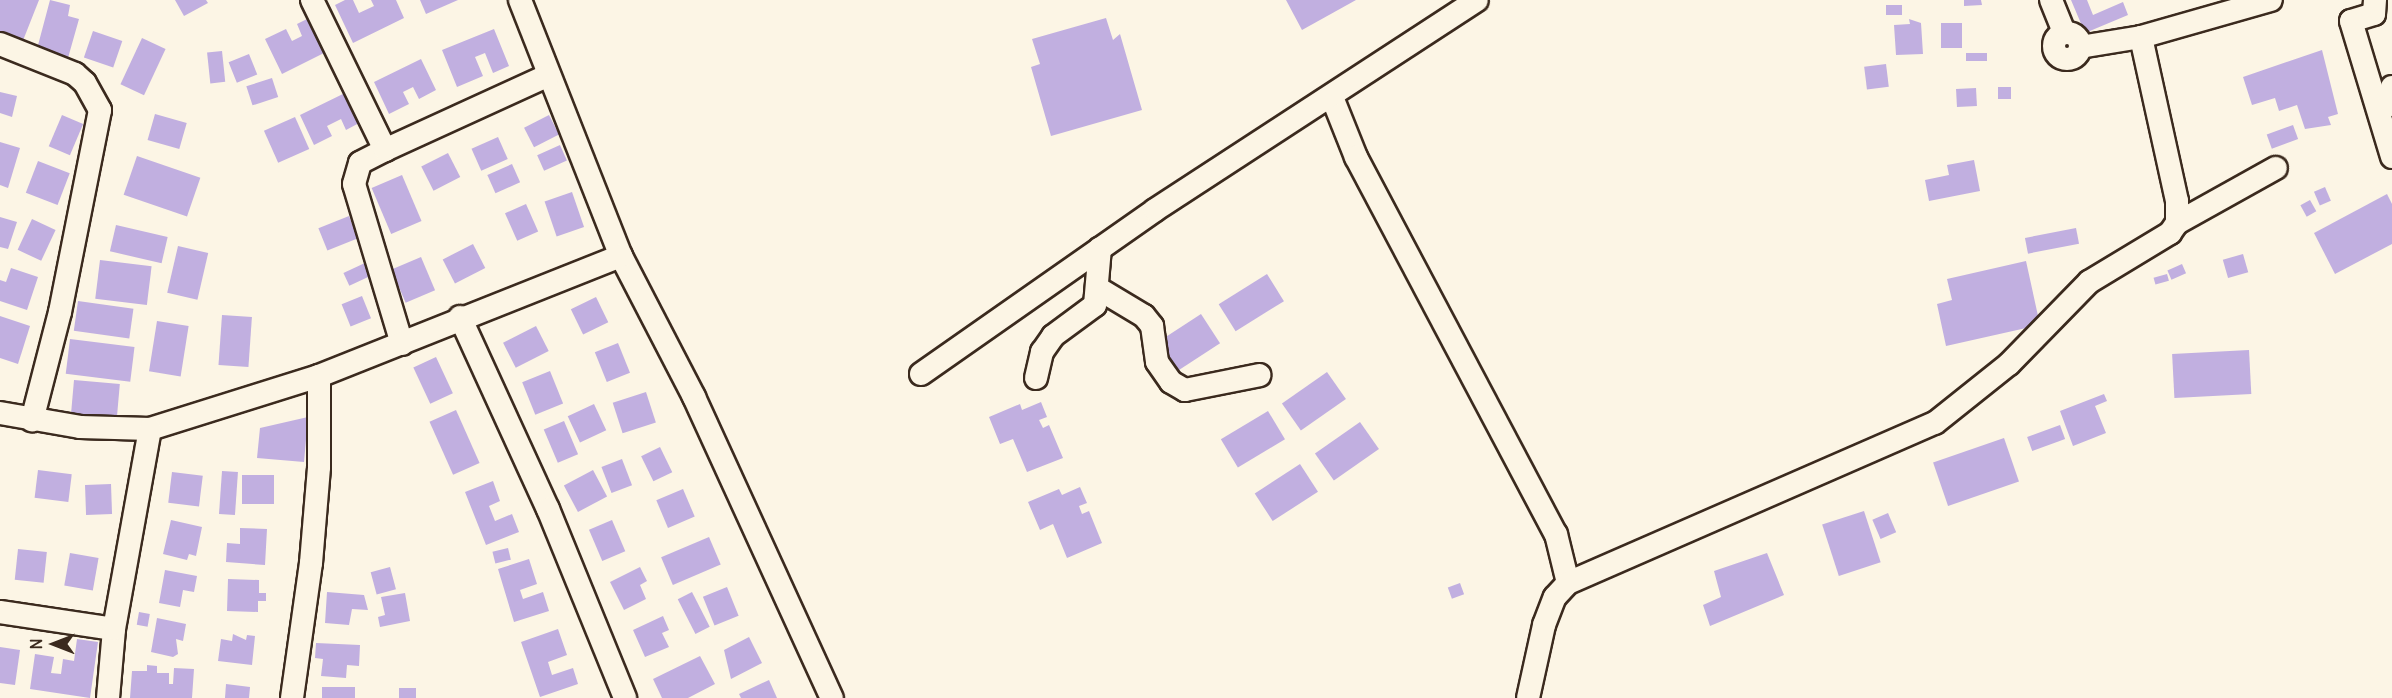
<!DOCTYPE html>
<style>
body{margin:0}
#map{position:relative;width:2392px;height:698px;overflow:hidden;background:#fcf5e5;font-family:Delius,sans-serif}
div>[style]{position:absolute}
.building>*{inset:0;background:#c1afe0;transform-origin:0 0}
.roads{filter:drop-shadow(2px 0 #3b2a1e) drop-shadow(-2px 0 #3b2a1e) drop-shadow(0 2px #3b2a1e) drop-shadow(0 -2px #3b2a1e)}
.minor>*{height:22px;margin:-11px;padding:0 11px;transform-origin:11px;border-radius:11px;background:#fcf5e5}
.minor>.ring{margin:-11px;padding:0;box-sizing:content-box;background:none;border:22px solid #fcf5e5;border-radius:50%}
span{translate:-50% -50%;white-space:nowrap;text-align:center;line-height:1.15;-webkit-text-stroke:4.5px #fcf5e5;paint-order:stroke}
.north{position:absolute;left:24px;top:614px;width:60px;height:60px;-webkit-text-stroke:4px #fcf5e5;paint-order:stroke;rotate:270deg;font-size:16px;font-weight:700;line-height:24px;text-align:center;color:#3b2a1e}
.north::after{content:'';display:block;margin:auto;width:21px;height:27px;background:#3b2a1e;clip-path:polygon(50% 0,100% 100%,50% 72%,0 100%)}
</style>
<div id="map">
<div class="building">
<div style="clip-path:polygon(0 0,39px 0,22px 43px,0 34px)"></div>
<div style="clip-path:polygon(50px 0,70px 5px,68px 16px,79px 19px,68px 58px,37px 49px)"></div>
<div style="clip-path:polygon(175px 0,206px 0,208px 3px,184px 16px)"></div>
<div style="clip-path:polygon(345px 0,353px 0,359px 13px,374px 6px,371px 0,396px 0,404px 18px,353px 43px,335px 5px)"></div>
<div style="clip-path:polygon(420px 0,458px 0,426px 14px)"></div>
<div style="clip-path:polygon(1286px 0,1356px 0,1302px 30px)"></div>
<div style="clip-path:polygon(1964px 0,1981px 0,1982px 5px,1964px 6px)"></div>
<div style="clip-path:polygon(2071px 0,2087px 0,2093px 15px,2123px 2px,2128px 15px,2085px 33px)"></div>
<div style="left:1886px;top:5px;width:16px;height:10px"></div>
<div style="clip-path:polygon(313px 16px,330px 50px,282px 74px,265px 39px,286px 29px,292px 41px,302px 36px,297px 24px)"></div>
<div style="clip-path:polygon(1106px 18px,1113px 40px,1120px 34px,1142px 110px,1051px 136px,1031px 67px,1040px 64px,1032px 39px)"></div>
<div style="clip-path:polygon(1909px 19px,1921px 23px,1923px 54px,1896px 55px,1894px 25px,1910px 24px)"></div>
<div style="left:1941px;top:23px;width:21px;height:25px"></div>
<div style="clip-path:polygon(494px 29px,509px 66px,493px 73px,485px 53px,475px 57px,483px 76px,457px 87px,442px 50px)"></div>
<div style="left:93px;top:31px;width:31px;height:28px;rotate:19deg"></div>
<div style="left:142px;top:38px;width:26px;height:51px;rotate:25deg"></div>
<div style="clip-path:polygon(2322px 50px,2338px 114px,2328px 117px,2331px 125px,2305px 129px,2297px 105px,2279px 111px,2275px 98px,2252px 105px,2243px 77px)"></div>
<div style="left:222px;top:51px;width:31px;height:15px;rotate:84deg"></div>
<div style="left:1966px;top:53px;width:21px;height:8px"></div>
<div style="left:249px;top:54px;width:22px;height:22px;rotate:68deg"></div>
<div style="clip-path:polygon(421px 59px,436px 90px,419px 99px,413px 87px,403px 92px,409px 104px,389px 114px,374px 82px)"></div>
<div style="left:1886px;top:64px;width:23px;height:22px;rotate:83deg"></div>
<div style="left:272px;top:78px;width:20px;height:27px;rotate:72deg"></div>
<div style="left:1998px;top:87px;width:13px;height:12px"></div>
<div style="left:1976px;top:88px;width:18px;height:20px;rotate:87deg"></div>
<div style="clip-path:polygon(0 92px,17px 96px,12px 117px,0 113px)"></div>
<div style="clip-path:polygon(347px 92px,361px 122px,346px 130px,341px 119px,327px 126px,332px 136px,314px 145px,300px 115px)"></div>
<div style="left:155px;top:114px;width:33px;height:27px;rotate:16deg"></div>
<div style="left:62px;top:115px;width:23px;height:34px;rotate:23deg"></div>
<div style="left:549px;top:115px;width:22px;height:28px;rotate:63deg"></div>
<div style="left:295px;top:117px;width:35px;height:34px;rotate:66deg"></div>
<div style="left:2293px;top:125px;width:15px;height:28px;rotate:70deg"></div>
<div style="left:498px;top:137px;width:24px;height:29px;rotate:66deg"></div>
<div style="clip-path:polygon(0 142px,20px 148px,8px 188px,0 185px)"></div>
<div style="left:560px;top:145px;width:17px;height:25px;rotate:66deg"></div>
<div style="left:448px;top:153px;width:27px;height:30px;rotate:63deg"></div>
<div style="left:137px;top:156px;width:67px;height:41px;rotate:19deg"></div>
<div style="clip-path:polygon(1974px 160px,1980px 191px,1929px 201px,1925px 180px,1949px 175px,1947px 165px)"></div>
<div style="left:38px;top:161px;width:34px;height:34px;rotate:21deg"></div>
<div style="left:512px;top:164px;width:20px;height:27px;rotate:66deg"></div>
<div style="left:402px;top:175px;width:50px;height:33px;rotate:67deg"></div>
<div style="left:2325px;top:187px;width:15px;height:12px;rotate:67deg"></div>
<div style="left:572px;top:192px;width:37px;height:29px;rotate:71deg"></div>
<div style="clip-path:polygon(2387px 194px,2392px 204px,2392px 244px,2335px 274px,2314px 233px)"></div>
<div style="left:2310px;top:200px;width:13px;height:11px;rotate:61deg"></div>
<div style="left:526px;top:204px;width:30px;height:23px;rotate:66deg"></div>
<div style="left:349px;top:216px;width:24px;height:33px;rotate:68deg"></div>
<div style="clip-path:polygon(0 217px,17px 222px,8px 249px,0 247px)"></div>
<div style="left:32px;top:219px;width:26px;height:34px;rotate:25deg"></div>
<div style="left:116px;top:225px;width:53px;height:27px;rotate:13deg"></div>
<div style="left:2076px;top:228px;width:16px;height:52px;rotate:79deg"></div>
<div style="left:473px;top:244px;width:27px;height:34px;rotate:63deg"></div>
<div style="left:178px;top:246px;width:31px;height:48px;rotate:13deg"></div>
<div style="left:2243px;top:254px;width:19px;height:21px;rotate:74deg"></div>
<div style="left:421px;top:257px;width:36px;height:32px;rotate:67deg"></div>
<div style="left:100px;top:260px;width:52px;height:39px;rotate:7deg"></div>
<div style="clip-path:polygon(2026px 261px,2040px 325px,1946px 346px,1937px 304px,1952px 300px,1947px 279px)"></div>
<div style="left:367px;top:262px;width:14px;height:26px;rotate:65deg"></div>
<div style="left:2182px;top:264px;width:10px;height:16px;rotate:66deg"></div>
<div style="clip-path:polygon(11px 268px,38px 277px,27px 310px,0 301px,0 280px,6px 282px)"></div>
<div style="left:1267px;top:274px;width:32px;height:57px;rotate:58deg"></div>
<div style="left:2167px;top:274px;width:7px;height:14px;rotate:74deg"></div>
<div style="left:362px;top:296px;width:24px;height:22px;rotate:68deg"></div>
<div style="left:596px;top:297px;width:28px;height:28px;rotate:64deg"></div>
<div style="left:78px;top:301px;width:56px;height:30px;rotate:8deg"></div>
<div style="left:1201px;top:314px;width:35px;height:54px;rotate:57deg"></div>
<div style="left:222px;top:315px;width:30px;height:50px;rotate:4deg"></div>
<div style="clip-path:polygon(0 316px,30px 326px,18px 364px,0 358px)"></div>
<div style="left:157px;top:321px;width:32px;height:51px;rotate:9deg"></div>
<div style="left:536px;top:326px;width:28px;height:37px;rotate:63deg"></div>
<div style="left:70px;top:339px;width:65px;height:35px;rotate:7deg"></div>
<div style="left:618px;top:343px;width:32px;height:25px;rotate:68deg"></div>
<div style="left:2249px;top:350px;width:44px;height:77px;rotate:87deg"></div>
<div style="left:436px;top:357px;width:40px;height:25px;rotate:65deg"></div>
<div style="left:550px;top:371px;width:35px;height:30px;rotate:68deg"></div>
<div style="left:1327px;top:372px;width:33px;height:55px;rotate:55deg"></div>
<div style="left:74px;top:380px;width:46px;height:37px;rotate:5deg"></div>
<div style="left:646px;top:392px;width:32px;height:35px;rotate:72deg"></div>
<div style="clip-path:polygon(2104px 394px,2107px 401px,2095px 406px,2106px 433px,2073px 446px,2060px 411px)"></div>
<div style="clip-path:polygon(1041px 402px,1047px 417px,1039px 420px,1043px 428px,1049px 425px,1063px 458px,1027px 472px,1013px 439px,1000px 444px,989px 417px,1020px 404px,1022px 410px)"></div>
<div style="left:594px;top:404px;width:29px;height:29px;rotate:65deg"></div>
<div style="left:456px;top:410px;width:58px;height:29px;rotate:66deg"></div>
<div style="left:1268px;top:411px;width:33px;height:55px;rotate:59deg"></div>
<div style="clip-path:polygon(308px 417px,304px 462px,257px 458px,260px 428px)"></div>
<div style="left:564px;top:421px;width:36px;height:22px;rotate:67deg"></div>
<div style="left:1360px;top:422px;width:33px;height:55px;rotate:55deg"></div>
<div style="left:2060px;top:425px;width:15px;height:35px;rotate:70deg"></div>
<div style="left:2004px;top:438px;width:46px;height:75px;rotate:71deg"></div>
<div style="left:660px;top:447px;width:28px;height:21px;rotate:64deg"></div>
<div style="left:622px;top:459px;width:28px;height:22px;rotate:69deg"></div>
<div style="left:1300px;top:464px;width:33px;height:54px;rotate:57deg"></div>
<div style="left:38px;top:470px;width:34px;height:28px;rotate:7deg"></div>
<div style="left:593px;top:470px;width:30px;height:33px;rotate:62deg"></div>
<div style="left:222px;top:471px;width:16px;height:43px;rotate:4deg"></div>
<div style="left:172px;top:472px;width:31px;height:31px;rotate:7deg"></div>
<div style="left:242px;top:475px;width:32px;height:29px"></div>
<div style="clip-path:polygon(493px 481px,500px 501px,489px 506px,495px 521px,512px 514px,519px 532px,486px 545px,465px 492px)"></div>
<div style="left:111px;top:484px;width:30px;height:26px;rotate:88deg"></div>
<div style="clip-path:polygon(1080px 487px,1087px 503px,1079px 506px,1082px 514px,1089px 511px,1102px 543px,1067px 558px,1053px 524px,1040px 530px,1028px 502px,1059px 489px,1062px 495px)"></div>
<div style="left:683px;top:489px;width:30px;height:29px;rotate:67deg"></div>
<div style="left:1864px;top:511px;width:54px;height:44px;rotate:72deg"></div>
<div style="left:1888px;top:513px;width:21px;height:17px;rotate:67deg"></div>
<div style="clip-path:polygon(171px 520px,202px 527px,196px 556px,189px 554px,187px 560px,163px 554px)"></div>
<div style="left:612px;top:520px;width:34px;height:25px;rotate:67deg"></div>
<div style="clip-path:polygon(240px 528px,267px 529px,265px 565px,226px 562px,227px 543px,240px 544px)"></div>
<div style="left:709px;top:537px;width:30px;height:52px;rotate:67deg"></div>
<div style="left:508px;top:548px;width:12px;height:16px;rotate:76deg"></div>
<div style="left:18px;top:549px;width:29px;height:31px;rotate:6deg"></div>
<div style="left:70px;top:553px;width:29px;height:33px;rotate:10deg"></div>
<div style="clip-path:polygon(1767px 553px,1784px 595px,1710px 626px,1703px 605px,1721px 597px,1714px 571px)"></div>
<div style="clip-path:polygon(529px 559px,537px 584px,520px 590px,523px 599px,543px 592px,549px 611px,514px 622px,498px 569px)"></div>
<div style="left:390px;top:567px;width:23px;height:20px;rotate:75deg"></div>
<div style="clip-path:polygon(640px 567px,647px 581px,640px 585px,646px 599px,624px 610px,610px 582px)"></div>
<div style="clip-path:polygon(165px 570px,197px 576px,194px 592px,183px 590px,180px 607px,159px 603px)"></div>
<div style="clip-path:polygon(228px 579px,259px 580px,259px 593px,266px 593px,266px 601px,258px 601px,258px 612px,227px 611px)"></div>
<div style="left:1460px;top:583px;width:12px;height:13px;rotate:70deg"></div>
<div style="left:727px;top:587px;width:31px;height:26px;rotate:68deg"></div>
<div style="clip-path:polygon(327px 592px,364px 595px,368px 610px,352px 609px,349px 625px,325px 623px)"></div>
<div style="left:692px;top:592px;width:39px;height:16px;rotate:63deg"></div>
<div style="clip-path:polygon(405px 593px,410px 621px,380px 627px,378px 617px,385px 615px,381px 597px)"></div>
<div style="left:139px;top:612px;width:11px;height:13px;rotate:10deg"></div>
<div style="clip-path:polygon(663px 616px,669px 630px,662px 633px,669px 647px,645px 657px,633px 630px)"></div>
<div style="clip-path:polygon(157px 618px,186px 624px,183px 641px,176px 639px,178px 654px,173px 657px,151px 652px)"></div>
<div style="clip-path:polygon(558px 629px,567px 655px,548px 662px,552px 675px,573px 668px,578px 684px,540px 697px,521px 642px)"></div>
<div style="clip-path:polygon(233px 634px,246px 640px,247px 635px,255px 636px,252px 665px,218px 661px,221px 639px,232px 641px)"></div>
<div style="clip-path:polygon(749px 637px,762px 663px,731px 679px,724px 650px)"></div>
<div style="clip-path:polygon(77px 639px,98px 642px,90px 698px,30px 689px,35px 654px,54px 657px,51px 673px,61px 674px,63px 659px,74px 661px)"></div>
<div style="clip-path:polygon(316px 643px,360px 645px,359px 666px,347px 665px,346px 678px,321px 676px,323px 659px,315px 658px)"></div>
<div style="clip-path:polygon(0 647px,20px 650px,15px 685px,0 683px)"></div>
<div style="clip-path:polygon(700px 656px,715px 684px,688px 698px,662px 698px,653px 679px)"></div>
<div style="clip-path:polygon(147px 665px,157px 666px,157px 673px,169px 673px,169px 684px,173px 684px,174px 668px,194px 669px,192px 698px,130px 698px,132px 671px,147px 671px)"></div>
<div style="clip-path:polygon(769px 680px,777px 698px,741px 698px,739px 694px)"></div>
<div style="clip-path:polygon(226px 684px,250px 687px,249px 698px,225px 698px)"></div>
<div style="left:355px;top:687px;width:11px;height:33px;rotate:90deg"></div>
<div style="left:399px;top:688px;width:17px;height:10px"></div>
</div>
<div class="roads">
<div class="minor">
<div style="left:312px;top:0;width:167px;rotate:64deg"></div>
<div style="left:385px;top:150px;width:28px;rotate:153deg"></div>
<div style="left:360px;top:163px;width:22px;rotate:106deg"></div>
<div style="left:354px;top:184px;width:167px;rotate:73.3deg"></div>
<div style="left:520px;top:0;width:275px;rotate:68.5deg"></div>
<div style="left:621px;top:256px;width:159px;rotate:62.6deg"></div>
<div style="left:694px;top:397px;width:331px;rotate:65.4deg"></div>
<div style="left:2051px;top:0;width:35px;rotate:68deg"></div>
<div style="left:2375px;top:0;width:14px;rotate:94deg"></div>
<div style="left:2374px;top:14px;width:24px;rotate:163deg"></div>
<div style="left:2351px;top:21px;width:142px;rotate:73.2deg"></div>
<div class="ring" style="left:2054px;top:33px;width:4px;height:4px"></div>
<div style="left:0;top:44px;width:81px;rotate:21.8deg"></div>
<div style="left:75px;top:74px;width:13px;rotate:42deg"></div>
<div style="left:85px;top:83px;width:31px;rotate:61deg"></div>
<div style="left:100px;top:110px;width:206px;rotate:101.2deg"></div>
<div style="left:60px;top:312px;width:112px;rotate:104.5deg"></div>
<div style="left:2080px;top:47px;width:62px;rotate:-9.3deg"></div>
<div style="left:2141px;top:37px;width:135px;rotate:-15.9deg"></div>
<div style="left:2392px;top:87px;width:18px;rotate:90deg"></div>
<div style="left:1332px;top:97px;width:65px;rotate:68.2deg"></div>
<div style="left:1356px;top:157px;width:427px;rotate:62.1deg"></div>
<div style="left:1556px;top:534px;width:50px;rotate:76.2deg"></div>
<div style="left:385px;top:150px;width:180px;rotate:-24.6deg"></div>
<div style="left:2177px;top:223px;width:113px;rotate:-29.1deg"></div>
<div style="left:1099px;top:289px;width:52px;rotate:31deg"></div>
<div style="left:1144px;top:316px;width:13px;rotate:51deg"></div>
<div style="left:1152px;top:326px;width:36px;rotate:82deg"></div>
<div style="left:1157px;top:362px;width:24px;rotate:55deg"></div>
<div style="left:1171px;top:382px;width:16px;rotate:30deg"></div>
<div style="left:1185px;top:390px;width:76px;rotate:-11.3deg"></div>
<div style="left:460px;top:317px;width:211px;rotate:65.4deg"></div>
<div style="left:548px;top:509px;width:204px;rotate:67.8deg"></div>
<div style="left:921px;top:374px;width:286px;rotate:-35deg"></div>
<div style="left:1155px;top:210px;width:384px;rotate:-33.1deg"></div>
<div style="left:1036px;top:378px;width:27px;rotate:-77deg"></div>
<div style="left:1042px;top:352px;width:19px;rotate:-55deg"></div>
<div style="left:1053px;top:336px;width:52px;rotate:-36.4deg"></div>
<div style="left:1095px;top:305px;width:57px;rotate:-85deg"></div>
<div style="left:0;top:413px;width:81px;rotate:9.9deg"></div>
<div style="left:80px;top:427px;width:70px;rotate:1.6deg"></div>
<div style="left:150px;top:429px;width:177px;rotate:-17.4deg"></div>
<div style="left:319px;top:376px;width:325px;rotate:-21.7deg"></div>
<div style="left:0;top:612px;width:115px;rotate:8.5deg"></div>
<div style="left:108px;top:698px;width:69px;rotate:-85deg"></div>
<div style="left:114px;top:629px;width:203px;rotate:-79.8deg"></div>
<div style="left:292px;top:698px;width:136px;rotate:-82deg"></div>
<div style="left:311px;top:563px;width:96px;rotate:-85.2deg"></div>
<div style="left:319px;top:467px;width:91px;rotate:-90deg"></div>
<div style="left:1528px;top:698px;width:75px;rotate:-77.6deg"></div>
<div style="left:1544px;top:625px;width:30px;rotate:-69deg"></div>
<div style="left:1555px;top:597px;width:19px;rotate:-47deg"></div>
<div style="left:1568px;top:583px;width:400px;rotate:-23.6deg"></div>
<div style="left:1935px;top:423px;width:95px;rotate:-38.6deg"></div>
<div style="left:2009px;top:364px;width:115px;rotate:-45.7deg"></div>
<div style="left:2089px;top:282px;width:95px;rotate:-31.2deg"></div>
<div style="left:2170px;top:233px;width:12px;rotate:-55deg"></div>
<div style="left:2177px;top:223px;width:22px;rotate:-90deg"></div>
<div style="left:2177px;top:201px;width:168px;rotate:-102.4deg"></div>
</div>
</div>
<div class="north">N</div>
</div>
